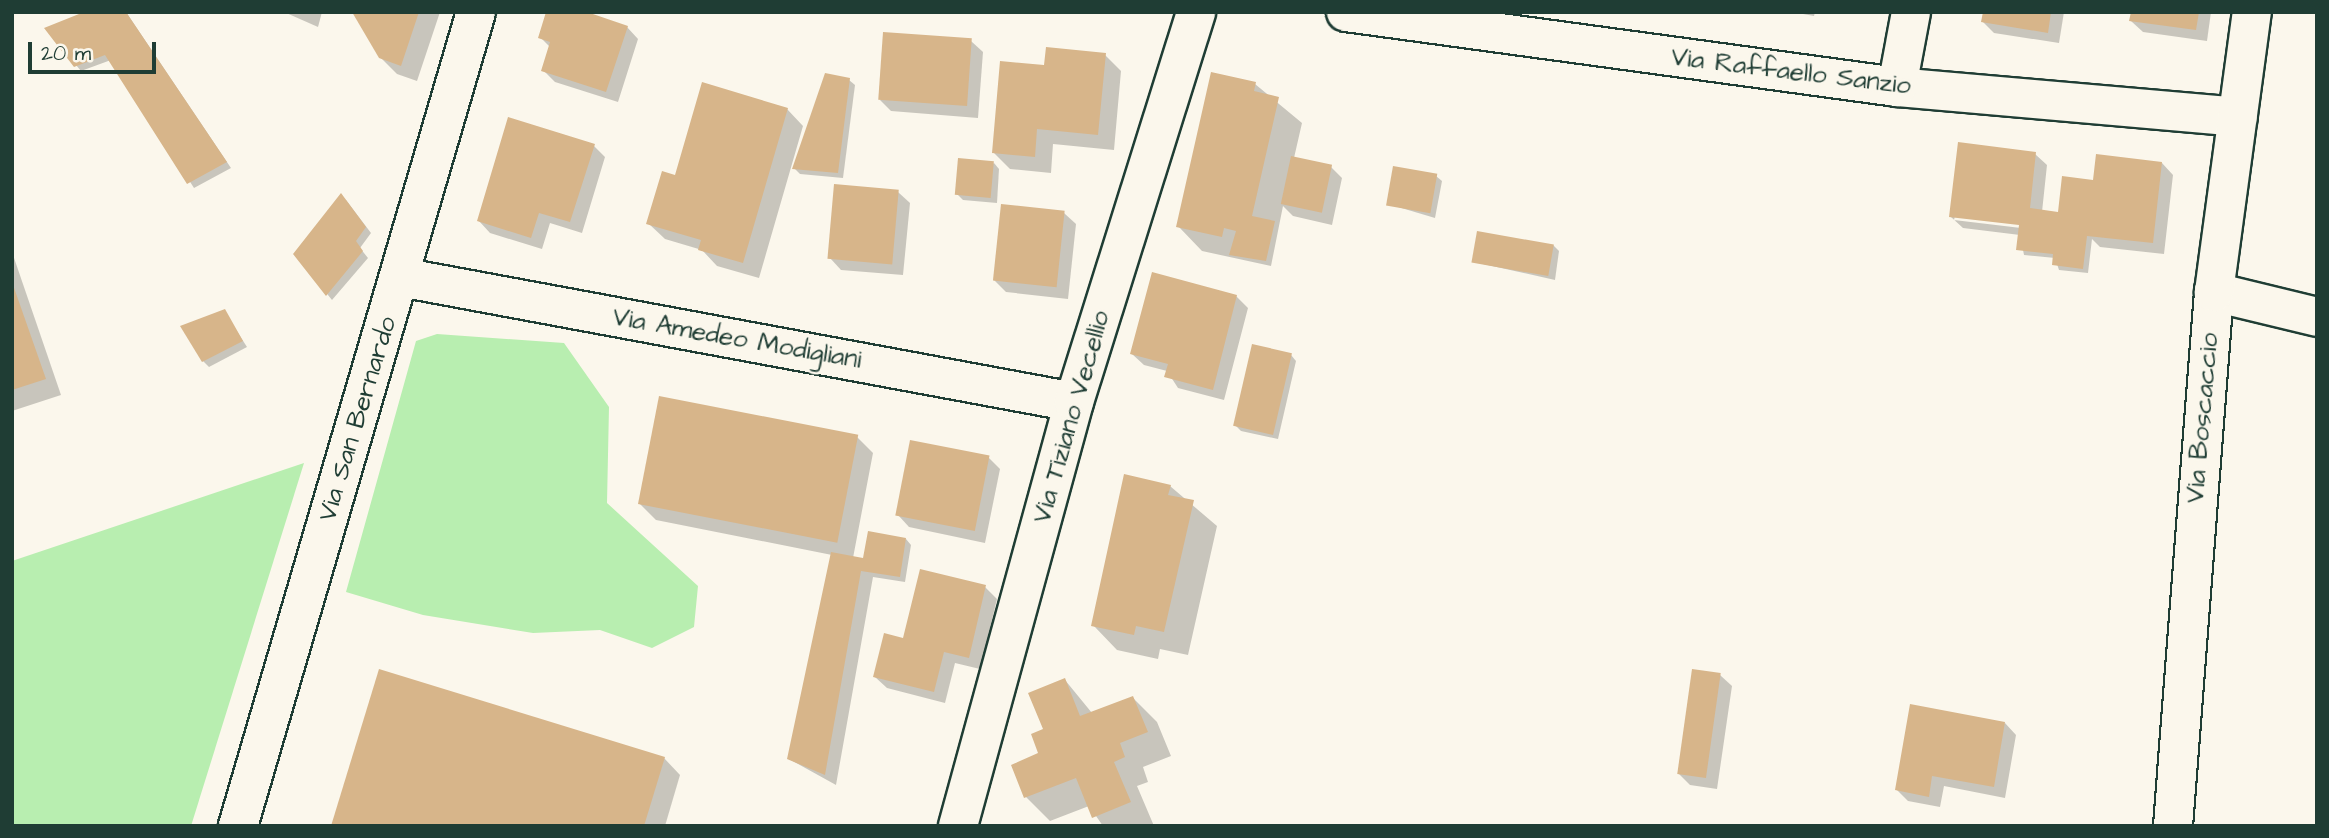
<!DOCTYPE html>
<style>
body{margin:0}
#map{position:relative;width:2329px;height:838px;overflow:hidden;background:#fbf7ec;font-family:"Architects Daughter",sans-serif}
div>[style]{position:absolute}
.green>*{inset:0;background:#b8eeb0}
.shadow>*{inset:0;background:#0003}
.building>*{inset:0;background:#d7b58a;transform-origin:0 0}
.roads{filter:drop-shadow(2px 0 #1f3d34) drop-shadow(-2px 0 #1f3d34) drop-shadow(0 2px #1f3d34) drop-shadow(0 -2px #1f3d34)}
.minor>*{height:38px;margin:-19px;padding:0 19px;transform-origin:19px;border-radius:19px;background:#fbf7ec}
span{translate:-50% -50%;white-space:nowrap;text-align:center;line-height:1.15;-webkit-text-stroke:5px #fbf7ec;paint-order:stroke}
.street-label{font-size:26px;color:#1f3d34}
.frame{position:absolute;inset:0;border:14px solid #1f3d34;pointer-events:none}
.scale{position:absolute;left:28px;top:42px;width:128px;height:32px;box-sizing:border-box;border:4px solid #1f3d34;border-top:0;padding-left:9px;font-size:21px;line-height:24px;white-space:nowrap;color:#1f3d34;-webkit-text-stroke:5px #fbf7ec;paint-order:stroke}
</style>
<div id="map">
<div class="green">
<div style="clip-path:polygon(437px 334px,564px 343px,609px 407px,607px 503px,698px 586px,694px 627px,652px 648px,600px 630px,533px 633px,423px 615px,346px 592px,416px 341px)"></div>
<div style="clip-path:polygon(304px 463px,191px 826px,12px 826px,12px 561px)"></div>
</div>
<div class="shadow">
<div style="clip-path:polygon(126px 12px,231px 168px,194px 188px,111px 60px,81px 71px,76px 65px)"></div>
<div style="clip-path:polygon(284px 12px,322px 12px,318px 27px)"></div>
<div style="clip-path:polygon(354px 12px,440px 12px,417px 81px,397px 74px,380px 57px)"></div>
<div style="clip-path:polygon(1792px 12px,1815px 12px,1814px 16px)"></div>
<div style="clip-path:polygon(1984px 12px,2064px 12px,2059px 43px,1994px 33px,1983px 22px)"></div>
<div style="clip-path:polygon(2132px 12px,2211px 12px,2207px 41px,2143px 32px,2131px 21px)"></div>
<div style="clip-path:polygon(627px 27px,638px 39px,618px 102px,555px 82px,543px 70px,550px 47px,540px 37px)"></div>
<div style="clip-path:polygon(971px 41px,983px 52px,978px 118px,891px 111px,880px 100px)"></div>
<div style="clip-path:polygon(1105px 55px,1121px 71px,1114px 150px,1053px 144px,1051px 173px,1010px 169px,994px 153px,1045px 67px)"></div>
<div style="clip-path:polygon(849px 80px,855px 85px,843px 178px,800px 174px,795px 169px)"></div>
<div style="clip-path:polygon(1255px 84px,1302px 123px,1294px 158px,1331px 167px,1342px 178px,1332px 225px,1293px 216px,1283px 206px,1271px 266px,1202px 251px,1178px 226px)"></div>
<div style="clip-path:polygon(787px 109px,803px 126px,759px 278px,717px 266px,702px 250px,665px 239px,648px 223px,676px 177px)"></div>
<div style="clip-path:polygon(594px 146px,605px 157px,582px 233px,550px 223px,542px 249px,490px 233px,479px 221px)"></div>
<div style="clip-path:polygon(evenodd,2035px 154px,2047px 165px,2042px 212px,2060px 214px,2095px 184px,2162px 163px,2173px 175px,2164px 254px,2100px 247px,2092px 239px,2088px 273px,2059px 270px,2055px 258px,2024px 255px,2020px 235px,1963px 228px,1951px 217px,2035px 154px,1955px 216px,2021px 224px,2021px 228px,1954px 220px,1955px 216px)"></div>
<div style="clip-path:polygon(994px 163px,999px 169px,997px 203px,963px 200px,957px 194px)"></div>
<div style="clip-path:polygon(1436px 176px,1442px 181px,1435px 218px,1388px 204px)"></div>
<div style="clip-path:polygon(898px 192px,910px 203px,903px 275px,841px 270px,830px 258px)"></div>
<div style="clip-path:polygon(346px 200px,371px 233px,360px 248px,368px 258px,332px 300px,295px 254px)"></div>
<div style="clip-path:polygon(1064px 213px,1076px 224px,1068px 299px,1006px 292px,994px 280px)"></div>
<div style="clip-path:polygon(1553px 245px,1559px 251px,1555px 280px,1474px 262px)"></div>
<div style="clip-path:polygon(12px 252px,61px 395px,12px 411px)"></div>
<div style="clip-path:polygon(1236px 296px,1248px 308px,1224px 400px,1178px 388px,1167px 371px,1144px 365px,1132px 354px)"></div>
<div style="clip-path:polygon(224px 311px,247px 347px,209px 367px,203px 361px)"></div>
<div style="clip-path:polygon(1291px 355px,1296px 361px,1278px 439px,1241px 431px,1235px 425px)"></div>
<div style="clip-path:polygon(857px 437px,873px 453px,853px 558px,865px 560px,906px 539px,911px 545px,905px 582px,873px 577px,836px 785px,789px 759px,832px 555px,656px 520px,640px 504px)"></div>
<div style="clip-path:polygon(988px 457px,1000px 469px,985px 543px,909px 527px,898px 515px)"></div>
<div style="clip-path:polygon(1170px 486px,1217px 526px,1188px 655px,1160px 649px,1158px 659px,1117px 650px,1093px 625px)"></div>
<div style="clip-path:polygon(985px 587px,997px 599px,980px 669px,955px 663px,945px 703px,887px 688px,875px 677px,905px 640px)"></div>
<div style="clip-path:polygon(1720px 675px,1732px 686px,1717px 789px,1690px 785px,1679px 774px)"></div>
<div style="clip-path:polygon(1065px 680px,1092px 713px,1133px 698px,1157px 722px,1171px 756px,1143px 767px,1148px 782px,1137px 786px,1154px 826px,1103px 826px,1089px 806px,1050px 821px,1026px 797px,1013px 766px,1040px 754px)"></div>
<div style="clip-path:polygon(2005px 723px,2016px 735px,2005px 798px,1944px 786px,1940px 807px,1908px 801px,1897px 790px)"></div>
<div style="clip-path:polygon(664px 758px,680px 775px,665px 826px,333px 826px)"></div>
</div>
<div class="building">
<div style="clip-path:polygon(84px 12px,126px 12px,227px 162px,187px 184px,105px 55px,74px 67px,44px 28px)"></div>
<div style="clip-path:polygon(352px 12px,419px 12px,401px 66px,379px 58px)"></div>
<div style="clip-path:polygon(546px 12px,587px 12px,628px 26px,606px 92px,541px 71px,550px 42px,538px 38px)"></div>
<div style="clip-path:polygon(1983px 12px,2051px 12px,2048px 33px,1981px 22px)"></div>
<div style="clip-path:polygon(2131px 12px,2199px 12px,2196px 30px,2129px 21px)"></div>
<div style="left:883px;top:32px;width:89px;height:68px;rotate:4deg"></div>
<div style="clip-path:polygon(1046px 47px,1106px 53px,1098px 135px,1037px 129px,1035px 157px,992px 153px,1000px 61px,1044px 65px)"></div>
<div style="clip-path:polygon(1211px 72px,1256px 82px,1254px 91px,1279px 97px,1252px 216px,1275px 221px,1266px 261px,1229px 255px,1236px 231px,1224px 228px,1222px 237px,1176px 227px)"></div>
<div style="clip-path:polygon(825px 73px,850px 78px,838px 173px,792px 169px)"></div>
<div style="clip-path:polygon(702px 82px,788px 108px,743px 263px,698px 250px,701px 240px,646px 224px,662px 171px,675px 175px)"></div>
<div style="clip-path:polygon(508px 117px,595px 144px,570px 222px,539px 213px,531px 238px,477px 221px)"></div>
<div style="clip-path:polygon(1958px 142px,2036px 152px,2030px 208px,2058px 212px,2062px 176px,2093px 180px,2096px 154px,2162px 162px,2153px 243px,2087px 236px,2083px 269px,2052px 265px,2053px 254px,2016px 250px,2019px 225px,1949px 217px)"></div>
<div style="left:1291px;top:156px;width:42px;height:49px;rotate:12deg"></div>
<div style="left:958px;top:158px;width:36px;height:37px;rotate:5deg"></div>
<div style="left:1393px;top:166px;width:45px;height:40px;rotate:10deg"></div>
<div style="left:834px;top:184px;width:65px;height:75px;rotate:5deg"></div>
<div style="clip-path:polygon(341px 193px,366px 227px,356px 241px,363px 251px,326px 296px,293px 254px)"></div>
<div style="left:1001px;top:204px;width:64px;height:77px;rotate:6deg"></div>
<div style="left:1477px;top:231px;width:78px;height:32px;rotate:10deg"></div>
<div style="clip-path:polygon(1152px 272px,1237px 295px,1213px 390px,1164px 377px,1168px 364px,1130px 354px)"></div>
<div style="clip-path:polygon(12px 282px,46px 379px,12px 390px)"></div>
<div style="clip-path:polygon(225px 309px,243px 341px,202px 362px,180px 326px)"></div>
<div style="left:1252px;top:344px;width:41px;height:84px;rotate:13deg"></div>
<div style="left:659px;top:396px;width:203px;height:110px;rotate:11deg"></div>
<div style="left:910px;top:440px;width:81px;height:77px;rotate:11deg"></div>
<div style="clip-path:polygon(1124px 474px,1171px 485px,1168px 495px,1194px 500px,1164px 632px,1136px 626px,1134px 635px,1091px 626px)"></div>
<div style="clip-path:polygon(868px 531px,906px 538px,900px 577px,861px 571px,825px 775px,787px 759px,831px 552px,863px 558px)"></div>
<div style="clip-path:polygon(920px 569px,986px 585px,969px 658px,944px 652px,934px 692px,873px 677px,884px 633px,903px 638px)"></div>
<div style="clip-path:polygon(379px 669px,665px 757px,644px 826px,331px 826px)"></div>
<div style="left:1692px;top:669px;width:29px;height:106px;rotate:8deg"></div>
<div style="clip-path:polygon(1065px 678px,1080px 716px,1133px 696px,1148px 732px,1120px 743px,1125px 757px,1114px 762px,1131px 802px,1092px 818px,1076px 778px,1024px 798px,1011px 765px,1038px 753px,1031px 734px,1043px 729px,1028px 693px)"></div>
<div style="clip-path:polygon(1910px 704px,2005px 722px,1994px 787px,1932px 776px,1929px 797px,1895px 790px)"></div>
</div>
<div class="roads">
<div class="minor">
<div style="left:1346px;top:12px;width:556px;rotate:7.75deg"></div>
<div style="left:1897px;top:87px;width:342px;rotate:5deg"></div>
<div style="left:1897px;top:87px;width:76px;rotate:-79.4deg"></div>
<div style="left:400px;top:277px;width:685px;rotate:10.51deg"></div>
<div style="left:2214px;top:292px;width:106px;rotate:13.6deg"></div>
<div style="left:238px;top:826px;width:848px;rotate:-73.7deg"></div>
<div style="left:958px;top:826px;width:440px;rotate:-74.7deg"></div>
<div style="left:1074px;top:402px;width:409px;rotate:-72.6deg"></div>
<div style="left:2173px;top:826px;width:536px;rotate:-85.61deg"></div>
<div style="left:2214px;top:292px;width:283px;rotate:-82.3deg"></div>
</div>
</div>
<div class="street-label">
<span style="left:1791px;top:72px;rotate:7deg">Via Raffaello Sanzio</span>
<span style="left:737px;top:339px;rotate:10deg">Via Amedeo Modigliani</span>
<span style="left:1072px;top:417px;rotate:-74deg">Via Tiziano Vecellio</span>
<span style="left:2203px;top:418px;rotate:-85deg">Via Boscaccio</span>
<span style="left:358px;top:419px;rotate:-73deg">Via San Bernardo</span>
</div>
<div class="frame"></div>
<div class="scale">20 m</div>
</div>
